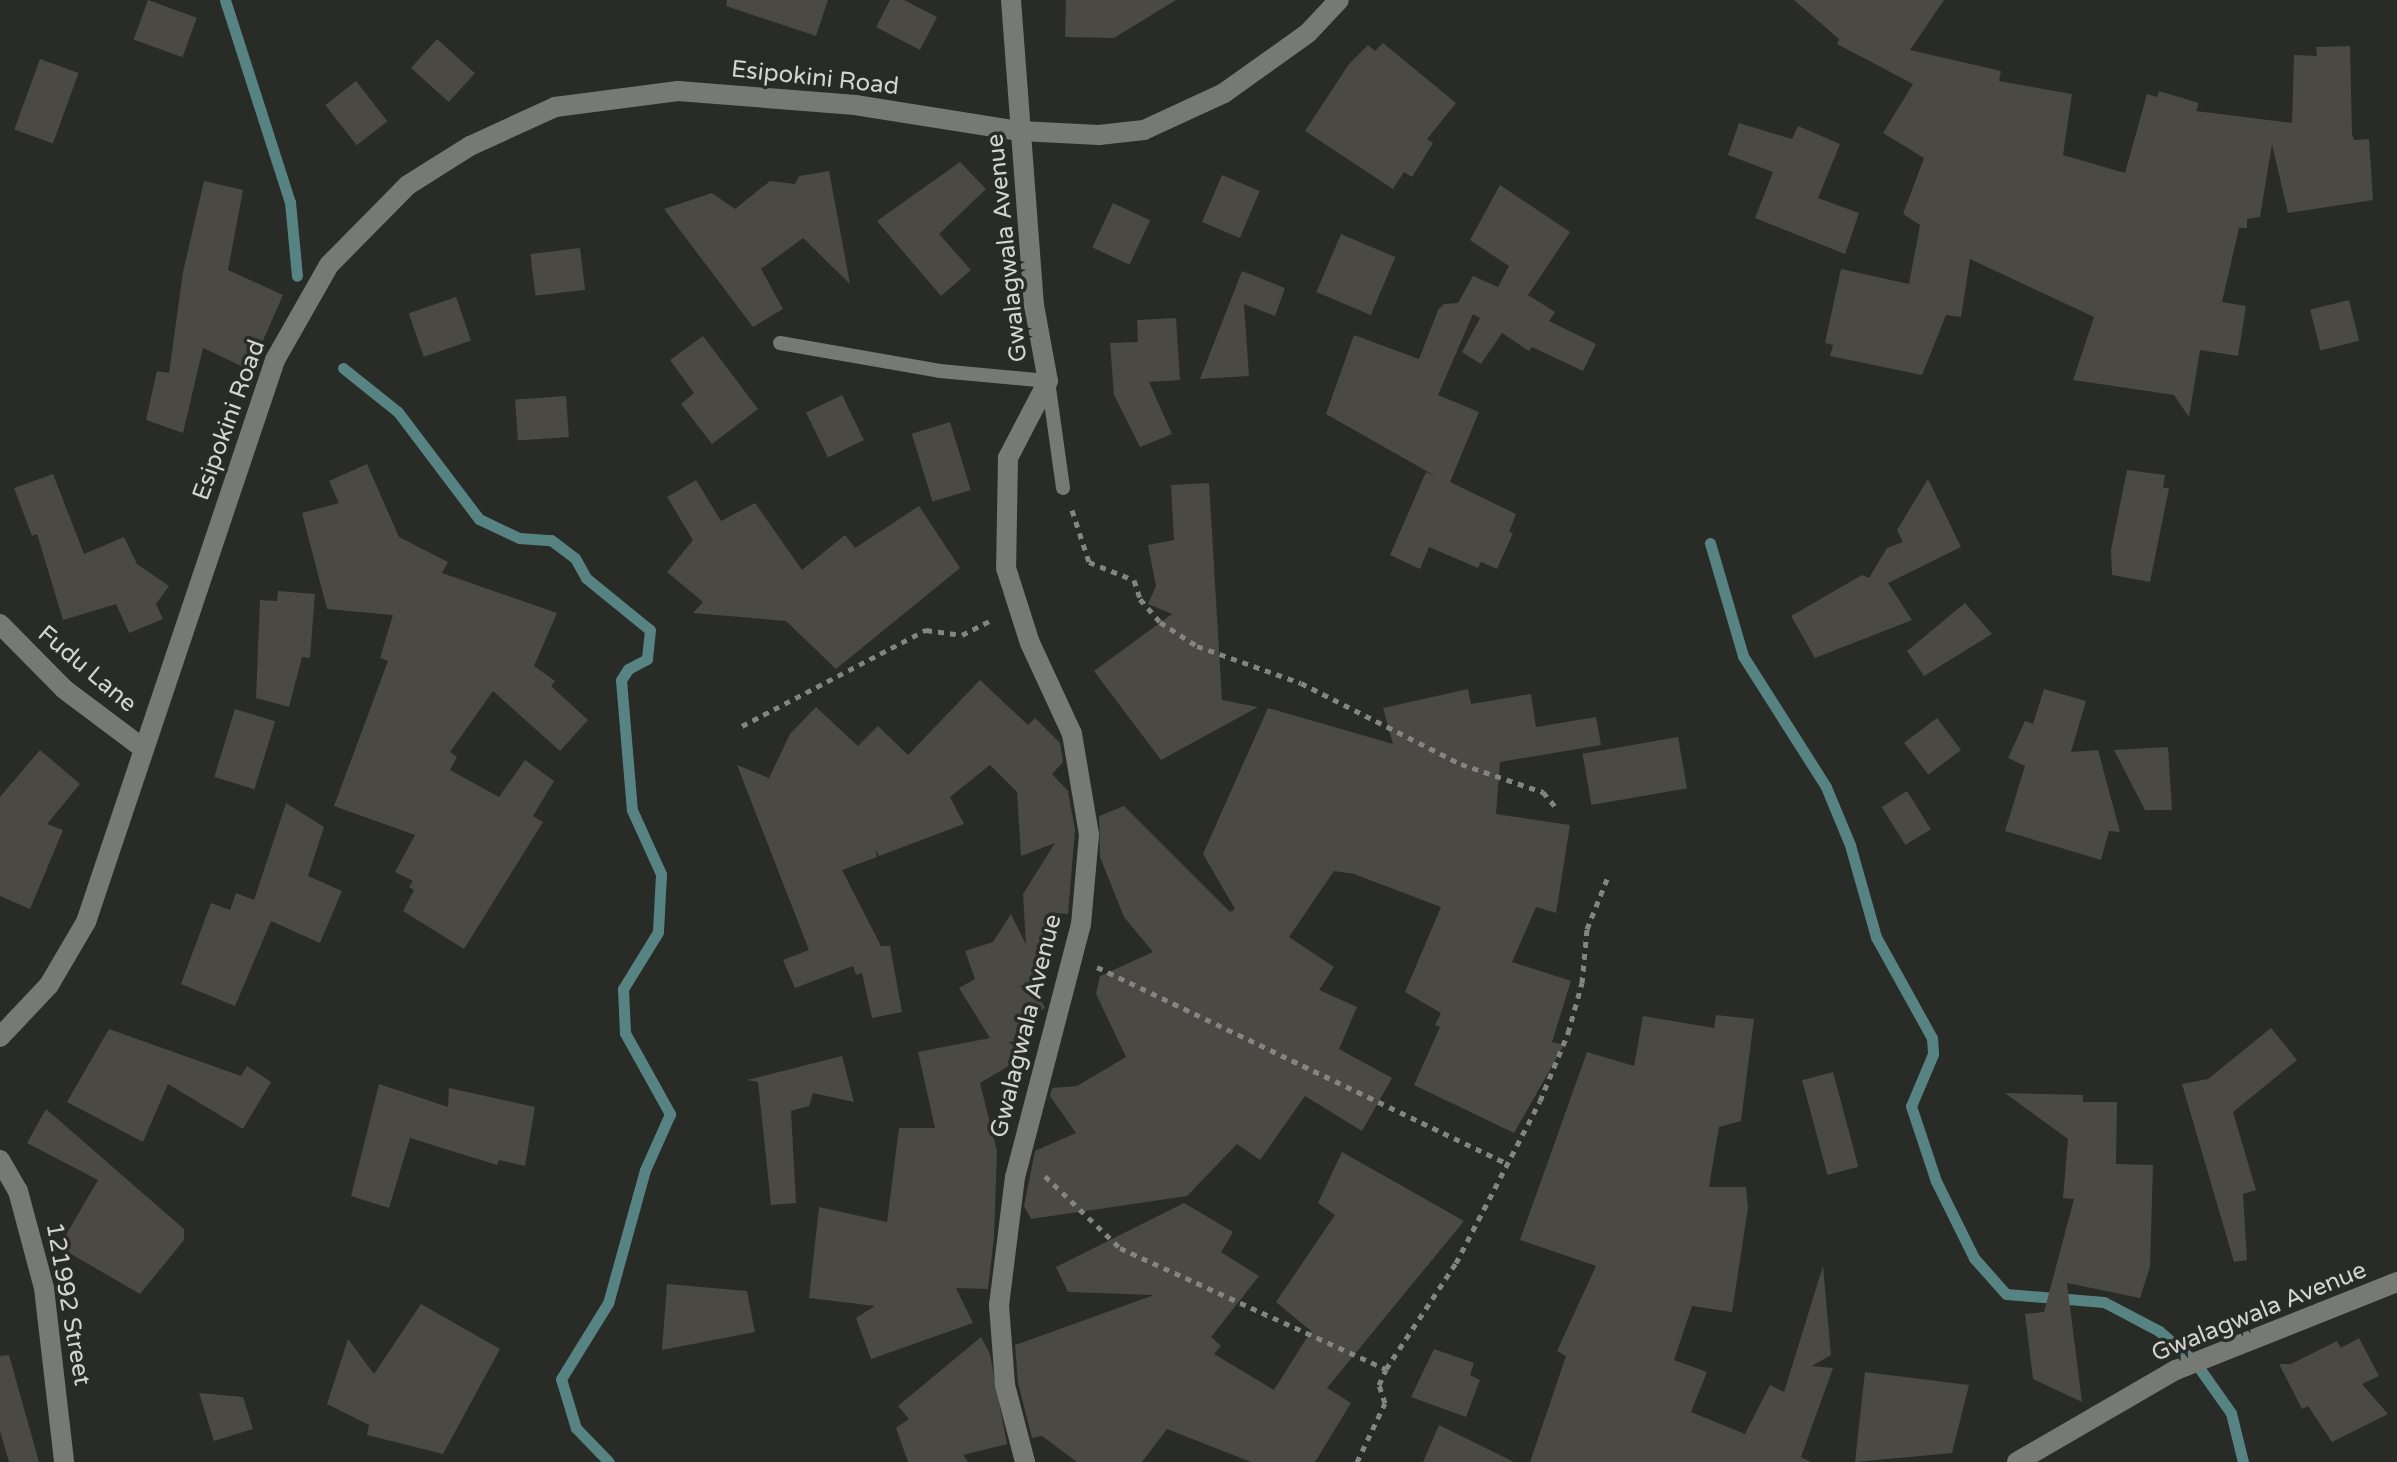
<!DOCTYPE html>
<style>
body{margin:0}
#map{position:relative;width:2397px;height:1462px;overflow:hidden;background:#292b27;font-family:"Varela Round",sans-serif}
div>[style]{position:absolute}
.stream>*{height:11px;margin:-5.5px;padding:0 5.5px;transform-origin:5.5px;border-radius:5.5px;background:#578483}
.building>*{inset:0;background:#4a4944;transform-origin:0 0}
.path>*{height:5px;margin-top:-2.5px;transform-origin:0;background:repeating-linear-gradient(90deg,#838582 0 6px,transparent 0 12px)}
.lane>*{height:14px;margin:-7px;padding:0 7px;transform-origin:7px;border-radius:7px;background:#777974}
.street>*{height:20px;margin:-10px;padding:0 10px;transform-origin:10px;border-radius:10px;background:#777974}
.secondary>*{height:20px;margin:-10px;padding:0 10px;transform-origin:10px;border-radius:10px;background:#777974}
span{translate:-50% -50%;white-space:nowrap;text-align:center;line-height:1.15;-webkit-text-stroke:7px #292b27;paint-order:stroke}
.street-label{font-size:24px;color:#d4d5d3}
</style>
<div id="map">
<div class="stream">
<div style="left:225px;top:0;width:212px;rotate:72.2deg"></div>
<div style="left:290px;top:202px;width:74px;rotate:84.6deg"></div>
<div style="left:343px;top:368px;width:70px;rotate:38.7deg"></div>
<div style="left:398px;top:412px;width:134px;rotate:52.9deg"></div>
<div style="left:479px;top:519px;width:44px;rotate:25.4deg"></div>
<div style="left:519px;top:538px;width:32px;rotate:4deg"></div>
<div style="left:551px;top:540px;width:30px;rotate:37deg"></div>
<div style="left:575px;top:558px;width:23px;rotate:61deg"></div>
<div style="left:586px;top:578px;width:82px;rotate:39.1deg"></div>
<div style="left:650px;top:630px;width:29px;rotate:96deg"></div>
<div style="left:647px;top:659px;width:21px;rotate:152deg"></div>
<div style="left:628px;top:669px;width:13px;rotate:122deg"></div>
<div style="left:621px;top:680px;width:130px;rotate:85.2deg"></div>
<div style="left:632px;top:810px;width:70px;rotate:65.6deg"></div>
<div style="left:661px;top:874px;width:58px;rotate:93deg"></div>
<div style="left:658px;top:932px;width:67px;rotate:121.6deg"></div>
<div style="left:623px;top:989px;width:44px;rotate:87.4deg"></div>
<div style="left:625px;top:1033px;width:93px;rotate:60.9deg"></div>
<div style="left:670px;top:1114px;width:61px;rotate:114.1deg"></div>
<div style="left:645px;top:1170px;width:138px;rotate:105.5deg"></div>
<div style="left:608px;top:1303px;width:89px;rotate:121.7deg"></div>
<div style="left:561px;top:1379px;width:51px;rotate:73deg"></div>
<div style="left:576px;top:1428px;width:47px;rotate:45.9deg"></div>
<div style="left:1710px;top:543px;width:118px;rotate:73.7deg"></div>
<div style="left:1743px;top:656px;width:155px;rotate:57.6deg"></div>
<div style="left:1826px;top:787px;width:63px;rotate:67.5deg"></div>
<div style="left:1850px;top:845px;width:96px;rotate:74.2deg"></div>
<div style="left:1876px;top:937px;width:115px;rotate:61deg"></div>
<div style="left:1932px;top:1038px;width:16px;rotate:86deg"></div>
<div style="left:1933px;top:1054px;width:56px;rotate:112.9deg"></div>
<div style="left:1911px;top:1106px;width:79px;rotate:71.6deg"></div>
<div style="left:1936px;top:1181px;width:86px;rotate:63.7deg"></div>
<div style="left:1974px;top:1258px;width:48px;rotate:48.4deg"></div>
<div style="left:2006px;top:1294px;width:98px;rotate:4.7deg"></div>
<div style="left:2104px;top:1302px;width:62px;rotate:27.8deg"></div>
<div style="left:2159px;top:1331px;width:48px;rotate:40.7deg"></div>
<div style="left:2195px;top:1362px;width:62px;rotate:54.8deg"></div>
<div style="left:2231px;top:1413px;width:50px;rotate:76.2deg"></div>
</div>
<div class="building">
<div style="left:148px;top:0;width:52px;height:42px;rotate:20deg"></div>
<div style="clip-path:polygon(727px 0,828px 0,816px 36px,726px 6px)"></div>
<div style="clip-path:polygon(890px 0,904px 0,937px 17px,920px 50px,876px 27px)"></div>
<div style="clip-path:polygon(1066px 0,1176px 0,1114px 38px,1065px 37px)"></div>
<div style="clip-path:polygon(1794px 0,1944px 0,1910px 50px,2001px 71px,1999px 81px,2072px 94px,2063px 155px,2125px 173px,2147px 94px,2157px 97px,2159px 91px,2199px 103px,2196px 111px,2292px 123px,2294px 55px,2317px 56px,2316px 47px,2350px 46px,2352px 134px,2354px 140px,2369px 139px,2373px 200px,2288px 213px,2272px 144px,2260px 217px,2247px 219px,2247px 228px,2239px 228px,2222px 302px,2246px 306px,2238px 356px,2200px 350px,2189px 417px,2174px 395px,2073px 380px,2094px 317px,1970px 259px,1961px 317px,1946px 315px,1922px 375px,1830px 356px,1833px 345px,1825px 343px,1841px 269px,1909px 284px,1920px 225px,1903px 214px,1924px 158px,1883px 133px,1913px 84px,1837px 44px,1839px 39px)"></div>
<div style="left:437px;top:39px;width:51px;height:39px;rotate:42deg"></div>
<div style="clip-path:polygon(1383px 43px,1456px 103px,1427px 139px,1433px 143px,1412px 177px,1404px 172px,1393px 189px,1305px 131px,1349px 64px,1368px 45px,1375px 51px)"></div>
<div style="left:40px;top:59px;width:41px;height:75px;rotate:20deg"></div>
<div style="left:356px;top:81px;width:51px;height:39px;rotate:52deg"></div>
<div style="clip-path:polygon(1739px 123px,1792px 139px,1798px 126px,1840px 144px,1818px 198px,1859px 213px,1845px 254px,1755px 218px,1773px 172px,1728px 155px)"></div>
<div style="clip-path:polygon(960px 162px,986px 189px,939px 234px,971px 270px,941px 296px,877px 221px)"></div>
<div style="clip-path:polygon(829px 171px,850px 284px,803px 238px,761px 269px,783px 309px,753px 327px,664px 209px,712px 193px,735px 209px,770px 181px,795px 184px,799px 176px)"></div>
<div style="left:1222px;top:175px;width:41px;height:51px;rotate:23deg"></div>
<div style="clip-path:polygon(204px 181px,243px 190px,228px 270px,283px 295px,250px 370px,203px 348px,183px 433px,146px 420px,157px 371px,169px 373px,183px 272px)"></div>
<div style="clip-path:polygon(1500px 185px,1570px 232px,1528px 295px,1555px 312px,1549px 321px,1596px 344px,1583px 371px,1532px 347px,1529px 351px,1502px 333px,1481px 364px,1462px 352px,1480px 318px,1473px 314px,1438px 395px,1479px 412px,1450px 482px,1516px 514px,1509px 532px,1513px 533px,1497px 569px,1481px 562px,1478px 568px,1429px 547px,1420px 569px,1390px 555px,1426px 472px,1437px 477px,1326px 414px,1354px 335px,1419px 359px,1438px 310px,1444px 304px,1458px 303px,1473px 276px,1498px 287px,1509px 266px,1470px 240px)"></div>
<div style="left:1113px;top:203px;width:41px;height:49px;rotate:25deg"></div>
<div style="left:1341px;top:234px;width:59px;height:63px;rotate:23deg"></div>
<div style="left:580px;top:248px;width:42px;height:50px;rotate:83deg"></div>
<div style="clip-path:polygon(1242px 271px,1285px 288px,1275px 316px,1244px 304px,1249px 376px,1200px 379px)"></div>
<div style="left:456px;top:297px;width:46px;height:50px;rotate:71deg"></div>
<div style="left:2349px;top:300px;width:42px;height:40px;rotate:76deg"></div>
<div style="clip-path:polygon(1176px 318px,1180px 380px,1149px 382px,1172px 434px,1140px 447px,1114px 395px,1110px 343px,1138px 342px,1137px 320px)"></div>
<div style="clip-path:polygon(703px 336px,758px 409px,712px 444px,681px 404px,694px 393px,670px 360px)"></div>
<div style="left:842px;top:395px;width:50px;height:40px;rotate:64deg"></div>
<div style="left:566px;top:396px;width:41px;height:51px;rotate:86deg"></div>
<div style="left:950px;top:422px;width:71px;height:40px;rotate:73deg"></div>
<div style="clip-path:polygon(367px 464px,399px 537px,448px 562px,442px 573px,557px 613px,534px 666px,555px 681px,551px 686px,588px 720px,560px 751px,493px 691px,450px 752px,457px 757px,450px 770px,499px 797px,525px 760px,554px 781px,533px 816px,543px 822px,464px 949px,403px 911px,414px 890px,409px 887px,413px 881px,395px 872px,415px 835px,334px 806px,388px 661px,380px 658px,393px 615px,327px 609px,302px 513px,339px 503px,329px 481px)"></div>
<div style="clip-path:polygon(2127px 470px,2165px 475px,2163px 488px,2169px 488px,2150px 582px,2112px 575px,2111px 550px)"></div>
<div style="clip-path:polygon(53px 474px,84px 554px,124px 537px,137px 564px,169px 586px,156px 604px,163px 619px,129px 633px,116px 604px,63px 620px,37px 534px,32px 536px,14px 488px)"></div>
<div style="clip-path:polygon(1928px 479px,1961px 547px,1888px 583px,1912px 620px,1815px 658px,1791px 616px,1862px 575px,1869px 578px,1887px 548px,1903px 542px,1897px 530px)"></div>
<div style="clip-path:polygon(696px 480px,721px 521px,755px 503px,802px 570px,845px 535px,855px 548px,919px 506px,960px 568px,836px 669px,786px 621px,693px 613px,703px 602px,667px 572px,693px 540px,667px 497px)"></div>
<div style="clip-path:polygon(1209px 483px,1222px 700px,1258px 707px,1161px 760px,1094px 671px,1172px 614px,1148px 604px,1156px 586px,1148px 545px,1174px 540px,1171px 485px)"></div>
<div style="clip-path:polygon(278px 591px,315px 594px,310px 658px,302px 657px,289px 707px,256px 698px,260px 600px,277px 601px)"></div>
<div style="clip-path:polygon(1965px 603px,1992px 634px,1924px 676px,1907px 651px)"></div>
<div style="clip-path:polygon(980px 680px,1028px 725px,1035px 718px,1060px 743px,1063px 762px,1052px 774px,1068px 791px,1075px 830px,1068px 914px,1055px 913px,1034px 988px,1045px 1008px,1029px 1017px,1034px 1027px,1013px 1039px,1024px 1057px,980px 1083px,997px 1151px,994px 1237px,988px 1289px,956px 1288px,973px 1323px,871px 1359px,856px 1318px,875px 1306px,809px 1298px,819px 1207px,887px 1222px,899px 1128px,935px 1128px,918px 1052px,990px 1038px,959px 988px,975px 979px,965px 951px,993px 942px,1011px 914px,1026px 945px,1023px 894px,1055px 843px,1021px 856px,1017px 792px,990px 765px,950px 797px,964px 824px,879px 856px,875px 850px,877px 857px,842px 870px,881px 946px,890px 946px,902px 1012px,872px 1018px,862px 973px,856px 975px,853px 966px,795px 988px,783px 960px,809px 950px,737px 765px,769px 778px,790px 734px,816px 707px,858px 746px,878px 726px,908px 755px)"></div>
<div style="clip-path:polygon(1468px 689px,1471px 704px,1531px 694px,1536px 727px,1596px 717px,1601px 745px,1500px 762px,1496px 814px,1570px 825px,1556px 913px,1536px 907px,1512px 962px,1571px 981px,1552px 1042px,1564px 1045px,1514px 1133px,1414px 1085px,1440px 1027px,1435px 1025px,1441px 1013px,1405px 992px,1441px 907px,1354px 874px,1334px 871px,1289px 937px,1334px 967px,1319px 990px,1357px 1007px,1339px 1049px,1392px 1078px,1362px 1131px,1305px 1096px,1260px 1160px,1237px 1144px,1187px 1196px,1031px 1219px,1024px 1206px,1035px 1151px,1076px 1133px,1050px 1096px,1052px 1088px,1077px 1086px,1126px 1057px,1096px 994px,1100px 976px,1153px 952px,1124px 917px,1100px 857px,1099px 816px,1124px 806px,1230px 912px,1235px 909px,1203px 854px,1268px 708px,1393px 744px,1383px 708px)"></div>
<div style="clip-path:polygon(2044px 689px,2086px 701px,2071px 752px,2098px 750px,2120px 832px,2109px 831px,2101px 860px,2005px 831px,2025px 766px,2008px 758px,2025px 721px,2033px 724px)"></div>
<div style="left:235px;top:709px;width:42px;height:71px;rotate:17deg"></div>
<div style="left:1937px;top:718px;width:40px;height:41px;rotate:53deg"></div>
<div style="left:1678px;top:737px;width:52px;height:97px;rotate:80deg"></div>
<div style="clip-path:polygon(2168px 747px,2172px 810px,2145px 810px,2114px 750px)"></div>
<div style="clip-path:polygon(40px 750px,80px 784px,47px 824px,63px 830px,30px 909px,0 896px,0 797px)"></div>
<div style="left:1907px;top:791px;width:45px;height:30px;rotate:58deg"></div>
<div style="clip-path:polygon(286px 803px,324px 827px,308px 876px,342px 891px,320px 943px,271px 921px,235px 1006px,181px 984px,211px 903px,230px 910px,236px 893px,254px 900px)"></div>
<div style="clip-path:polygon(1716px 1015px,1754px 1019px,1741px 1121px,1719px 1127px,1709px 1187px,1746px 1187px,1748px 1208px,1732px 1312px,1692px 1306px,1674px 1360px,1707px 1372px,1691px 1412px,1745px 1434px,1770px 1385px,1784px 1392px,1823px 1266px,1831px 1355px,1812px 1366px,1833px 1368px,1801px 1457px,1811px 1462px,1530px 1462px,1566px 1356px,1557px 1351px,1596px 1266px,1520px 1240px,1587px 1052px,1634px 1066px,1643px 1016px,1714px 1028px)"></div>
<div style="clip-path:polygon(2271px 1028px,2297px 1060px,2233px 1112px,2256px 1190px,2243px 1194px,2247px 1260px,2234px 1262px,2182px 1084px,2208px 1079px)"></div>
<div style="clip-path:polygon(109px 1029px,241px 1076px,247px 1066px,271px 1082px,243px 1129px,168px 1084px,143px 1142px,67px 1102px)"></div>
<div style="clip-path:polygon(842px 1056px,854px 1102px,813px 1093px,809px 1106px,791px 1111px,796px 1203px,771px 1205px,758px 1082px,747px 1080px)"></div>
<div style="left:1833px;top:1072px;width:98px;height:32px;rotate:75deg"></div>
<div style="clip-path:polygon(379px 1084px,448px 1107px,449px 1088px,535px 1107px,525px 1166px,499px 1160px,497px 1165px,410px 1138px,389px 1208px,351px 1196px)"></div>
<div style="clip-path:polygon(2005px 1093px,2083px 1095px,2083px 1102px,2117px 1102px,2116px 1164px,2153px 1165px,2150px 1267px,2140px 1298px,2067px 1283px,2082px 1402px,2033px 1379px,2025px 1314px,2044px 1312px,2074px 1199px,2063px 1198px,2068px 1139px)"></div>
<div style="clip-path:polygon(46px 1109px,184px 1229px,184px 1240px,140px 1294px,59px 1247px,98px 1180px,27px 1143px)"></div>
<div style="clip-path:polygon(1342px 1152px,1464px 1221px,1327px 1388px,1351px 1403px,1315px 1462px,1251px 1462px,1167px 1429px,1142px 1462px,1077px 1462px,1042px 1436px,1032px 1438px,1018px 1383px,1015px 1345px,1154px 1295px,1068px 1292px,1056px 1267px,1184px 1203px,1233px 1232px,1221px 1252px,1259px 1276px,1211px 1337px,1221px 1346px,1214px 1354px,1274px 1390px,1311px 1331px,1276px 1302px,1335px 1215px,1318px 1203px)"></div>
<div style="clip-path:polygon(667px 1284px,747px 1291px,755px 1332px,662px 1350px)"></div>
<div style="clip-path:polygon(421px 1304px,500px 1349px,443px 1454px,367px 1435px,369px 1425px,327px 1404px,348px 1339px,374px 1374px)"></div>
<div style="clip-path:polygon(981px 1337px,990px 1354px,1007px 1444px,963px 1455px,968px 1462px,908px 1462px,896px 1428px,909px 1419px,898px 1406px)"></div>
<div style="clip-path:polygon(2359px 1338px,2379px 1376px,2362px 1384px,2388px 1414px,2332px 1442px,2308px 1406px,2302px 1409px,2279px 1364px,2291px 1364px,2337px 1341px,2341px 1348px)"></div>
<div style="clip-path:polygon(1434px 1349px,1474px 1363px,1470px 1375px,1480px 1380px,1466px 1417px,1411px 1397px)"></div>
<div style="clip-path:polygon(9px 1355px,39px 1462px,9px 1462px,0 1431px,0 1356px)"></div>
<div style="clip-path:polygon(1865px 1372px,1969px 1385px,1952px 1453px,1855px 1462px)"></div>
<div style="clip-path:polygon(199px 1393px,243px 1397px,253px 1429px,214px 1441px)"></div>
<div style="clip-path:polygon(1439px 1425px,1514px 1462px,1423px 1462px)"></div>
</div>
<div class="path">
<div style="left:1072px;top:510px;width:55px;rotate:71.9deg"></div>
<div style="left:1089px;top:562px;width:48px;rotate:21.8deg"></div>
<div style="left:1134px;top:580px;width:20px;rotate:72deg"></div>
<div style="left:1140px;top:599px;width:30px;rotate:49deg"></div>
<div style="left:1160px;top:622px;width:44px;rotate:33deg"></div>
<div style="left:1197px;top:646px;width:110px;rotate:19.6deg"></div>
<div style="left:1301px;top:683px;width:179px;rotate:26.9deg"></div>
<div style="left:1461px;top:764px;width:87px;rotate:18.9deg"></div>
<div style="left:1543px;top:792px;width:23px;rotate:50deg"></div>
<div style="left:742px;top:726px;width:208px;rotate:-27.6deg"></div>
<div style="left:926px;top:630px;width:36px;rotate:8deg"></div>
<div style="left:962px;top:635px;width:35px;rotate:-27deg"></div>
<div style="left:1097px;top:967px;width:454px;rotate:25.6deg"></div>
<div style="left:1045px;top:1176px;width:104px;rotate:43.8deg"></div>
<div style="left:1120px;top:1248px;width:292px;rotate:24.5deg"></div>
<div style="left:1357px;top:1462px;width:65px;rotate:-64.6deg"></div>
<div style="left:1385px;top:1403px;width:19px;rotate:-108deg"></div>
<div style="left:1379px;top:1385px;width:17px;rotate:-66deg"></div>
<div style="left:1386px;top:1369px;width:127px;rotate:-56.6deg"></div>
<div style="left:1456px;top:1263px;width:182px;rotate:-62.6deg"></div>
<div style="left:1540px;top:1101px;width:74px;rotate:-67.6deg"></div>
<div style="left:1568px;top:1033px;width:52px;rotate:-74.4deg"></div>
<div style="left:1582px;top:983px;width:54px;rotate:-84.7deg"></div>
<div style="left:1587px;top:929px;width:54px;rotate:-68.2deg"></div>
</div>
<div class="lane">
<div style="left:780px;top:343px;width:162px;rotate:9.9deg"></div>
<div style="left:940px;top:371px;width:108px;rotate:5.3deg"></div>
<div style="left:1048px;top:381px;width:108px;rotate:82deg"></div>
</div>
<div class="street">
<div style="left:0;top:624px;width:91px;rotate:45.4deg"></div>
<div style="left:64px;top:689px;width:100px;rotate:36.9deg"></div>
<div style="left:0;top:1037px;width:71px;rotate:-46.7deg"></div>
<div style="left:49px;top:985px;width:73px;rotate:-59.6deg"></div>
<div style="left:86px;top:922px;width:593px;rotate:-71.41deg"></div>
<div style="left:275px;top:360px;width:109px;rotate:-60.4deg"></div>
<div style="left:329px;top:265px;width:112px;rotate:-45.4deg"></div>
<div style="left:408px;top:185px;width:73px;rotate:-32.2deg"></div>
<div style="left:470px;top:146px;width:94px;rotate:-24.6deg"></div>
<div style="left:555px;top:107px;width:124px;rotate:-7.4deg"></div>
<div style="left:678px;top:91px;width:178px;rotate:4.5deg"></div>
<div style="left:855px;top:105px;width:167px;rotate:9deg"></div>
<div style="left:1020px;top:131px;width:79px;rotate:2.9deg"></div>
<div style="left:1099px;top:135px;width:45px;rotate:-6.3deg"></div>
<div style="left:1144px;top:130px;width:88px;rotate:-24.8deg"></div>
<div style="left:1224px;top:93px;width:103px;rotate:-35.5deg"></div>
<div style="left:1308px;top:33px;width:45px;rotate:-46.8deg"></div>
<div style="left:0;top:1160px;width:36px;rotate:60deg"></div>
<div style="left:18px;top:1191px;width:100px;rotate:75deg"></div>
<div style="left:44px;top:1288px;width:175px;rotate:83.4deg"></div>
</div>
<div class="secondary">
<div style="left:1011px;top:0;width:306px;rotate:85.7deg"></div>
<div style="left:1034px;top:305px;width:77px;rotate:79.6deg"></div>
<div style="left:1048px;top:381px;width:87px;rotate:117.5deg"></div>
<div style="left:1008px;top:458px;width:110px;rotate:91deg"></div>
<div style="left:1006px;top:568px;width:79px;rotate:72.3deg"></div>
<div style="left:1030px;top:643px;width:100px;rotate:65.2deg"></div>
<div style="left:1072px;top:734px;width:102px;rotate:80.4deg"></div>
<div style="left:1089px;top:835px;width:89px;rotate:95.1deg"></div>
<div style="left:1081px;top:924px;width:261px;rotate:104.6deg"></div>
<div style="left:1015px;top:1177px;width:129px;rotate:97.1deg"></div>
<div style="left:999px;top:1305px;width:80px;rotate:85.7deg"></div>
<div style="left:1005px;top:1385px;width:80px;rotate:75.4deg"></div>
<div style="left:2017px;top:1462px;width:184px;rotate:-30.1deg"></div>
<div style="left:2176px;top:1370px;width:238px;rotate:-21.7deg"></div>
</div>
<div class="street-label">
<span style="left:815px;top:78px;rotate:6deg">Esipokini Road</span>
<span style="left:1007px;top:248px;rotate:-96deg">Gwalagwala Avenue</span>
<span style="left:229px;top:420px;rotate:-70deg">Esipokini Road</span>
<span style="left:87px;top:669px;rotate:40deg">Fudu Lane</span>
<span style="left:1026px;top:1026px;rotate:-76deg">Gwalagwala Avenue</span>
<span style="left:68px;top:1304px;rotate:80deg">121992 Street</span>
<span style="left:2259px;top:1312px;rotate:-22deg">Gwalagwala Avenue</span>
</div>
</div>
